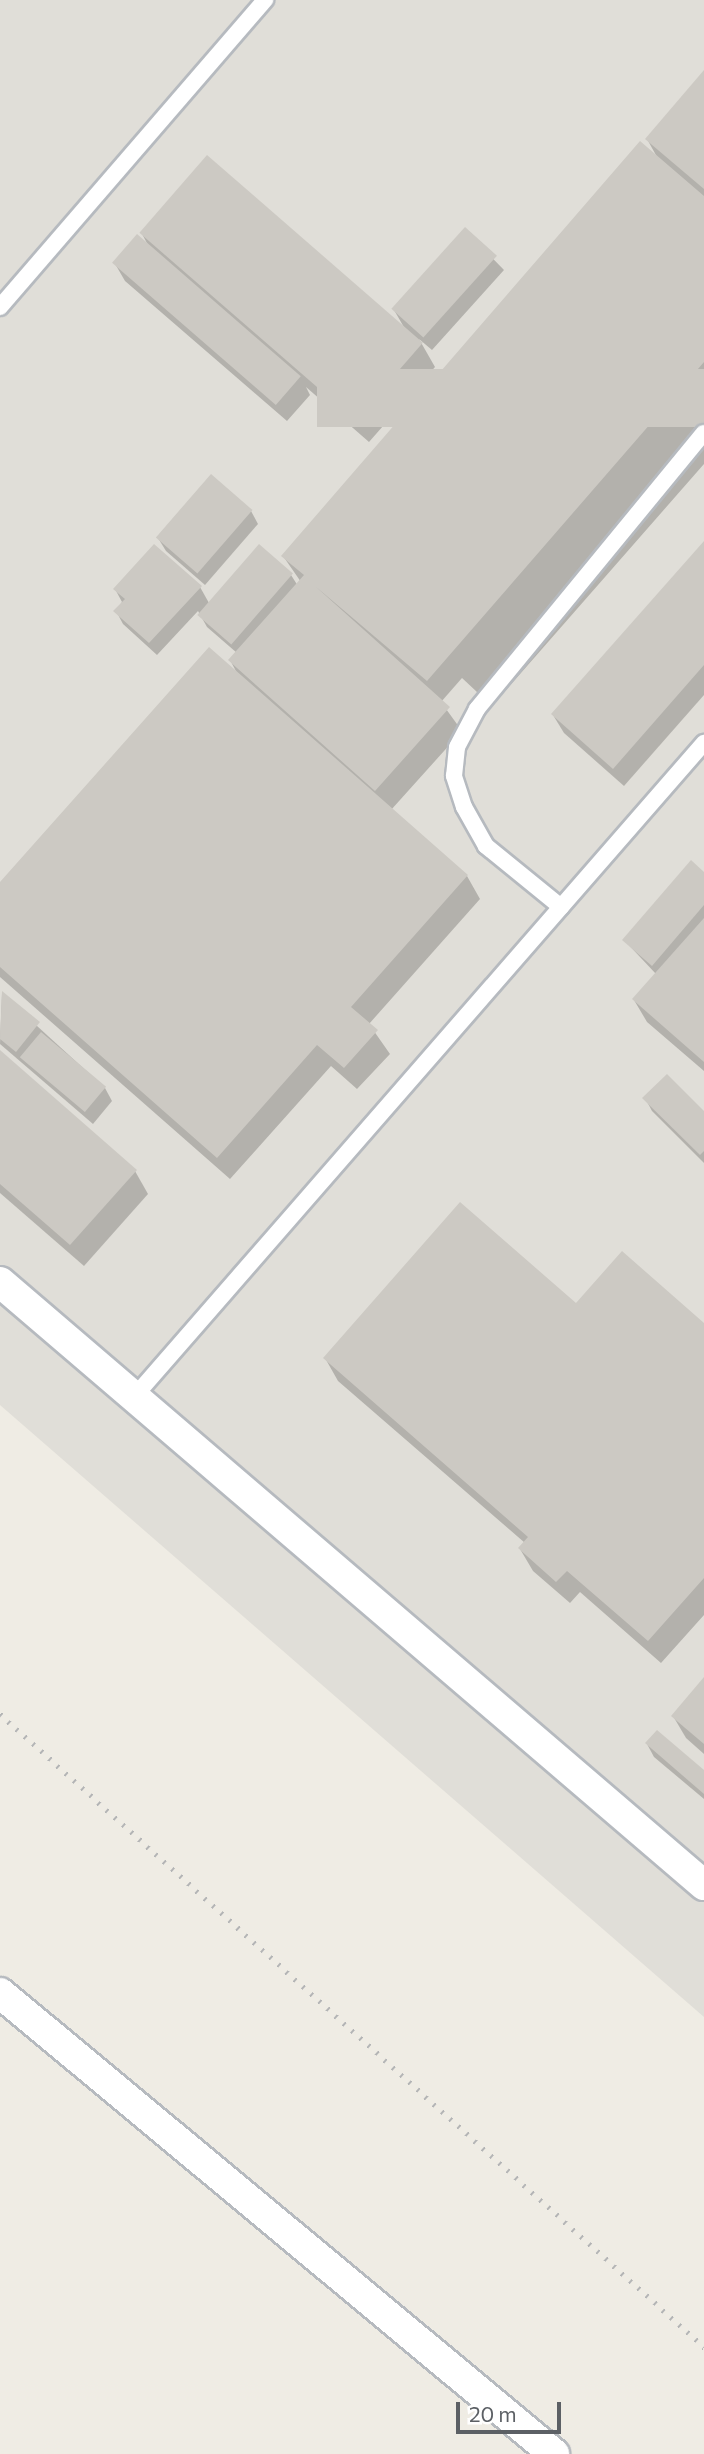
<!DOCTYPE html>
<style>
body{margin:0}
#map{position:relative;width:704px;height:2454px;overflow:hidden;background:#efece4;font-family:Commissioner,sans-serif}
div>[style]{position:absolute}
.industrial>*{inset:0;background:#e0ded8}
.shadow>*{inset:0;background:#0003}
.building>*{inset:0;background:#ccc9c3;transform-origin:0 0}
.roads{filter:drop-shadow(2px 0 #b6babf) drop-shadow(-2px 0 #b6babf) drop-shadow(0 2px #b6babf) drop-shadow(0 -2px #b6babf)}
.service>*{height:16px;margin:-8px;padding:0 8px;transform-origin:8px;border-radius:8px;background:#fff}
.minor>*{height:30px;margin:-15px;padding:0 15px;transform-origin:15px;border-radius:15px;background:#fff}
.rail>*{height:5px;margin-top:-2.5px;transform-origin:0;background:repeating-linear-gradient(90deg,#b3b4b5 0 2px,transparent 0 11px)}
span{translate:-50% -50%;white-space:nowrap;text-align:center;line-height:1.15;-webkit-text-stroke:5px #fff;paint-order:stroke}
.scale{position:absolute;left:456px;top:2402px;width:105px;height:32px;box-sizing:border-box;border:4px solid #5c6065;border-top:0;padding-left:9px;font-size:21px;line-height:24px;white-space:nowrap;color:#5c6065;-webkit-text-stroke:5px #fff;paint-order:stroke}
</style>
<div id="map">
<div class="industrial">
<div style="clip-path:polygon(0 0,704px 0,704px 2017px,0 1405px)"></div>
</div>
<div class="shadow">
<div style="clip-path:polygon(704px 72px,704px 464px,492px 706px,462px 678px,441px 702px,462px 731px,391px 810px,467px 876px,480px 899px,369px 1024px,390px 1054px,357px 1089px,331px 1066px,230px 1179px,0 977px,0 885px,238px 675px,230px 660px,237px 653px,207px 627px,198px 611px,157px 655px,123px 624px,116px 611px,122px 602px,115px 589px,200px 587px,209px 603px,291px 575px,298px 586px,301px 582px,283px 556px,657px 157px,647px 139px)"></div>
<div style="clip-path:polygon(465px 230px,504px 270px,432px 350px,419px 339px,435px 367px,369px 442px,306px 387px,310px 395px,287px 421px,125px 281px,114px 262px,149px 247px,141px 232px,405px 329px,394px 310px)"></div>
<div style="clip-path:polygon(251px 511px,258px 524px,205px 585px,166px 551px,158px 538px)"></div>
<div style="clip-path:polygon(704px 544px,704px 695px,624px 786px,564px 733px,553px 715px)"></div>
<div style="clip-path:polygon(704px 874px,704px 1071px,647px 1022px,634px 1000px,656px 974px,625px 941px)"></div>
<div style="clip-path:polygon(2px 994px,105px 1088px,112px 1101px,93px 1124px,0 1044px)"></div>
<div style="clip-path:polygon(0 1053px,135px 1171px,148px 1194px,84px 1266px,0 1193px)"></div>
<div style="clip-path:polygon(645px 1098px,704px 1113px,704px 1163px,652px 1111px)"></div>
<div style="clip-path:polygon(576px 1306px,704px 1325px,704px 1615px,661px 1663px,580px 1592px,570px 1603px,533px 1571px,520px 1549px,525px 1543px,338px 1381px,325px 1358px)"></div>
<div style="clip-path:polygon(704px 1679px,704px 1754px,686px 1738px,673px 1716px)"></div>
<div style="clip-path:polygon(647px 1744px,704px 1772px,704px 1799px,654px 1757px)"></div>
</div>
<div class="building">
<div style="clip-path:polygon(704px 70px,704px 189px,645px 139px)"></div>
<div style="clip-path:polygon(640px 141px,704px 196px,704px 362px,427px 681px,315px 586px,450px 707px,375px 791px,228px 660px,304px 575px,281px 556px)"></div>
<div style="left:207px;top:155px;width:286px;height:103px;rotate:41deg"></div>
<div style="left:465px;top:227px;width:43px;height:110px;rotate:42deg"></div>
<div style="left:137px;top:234px;width:217px;height:38px;rotate:41deg"></div>
<div style="left:704px;top:369px;width:58px;height:387px;rotate:90deg"></div>
<div style="left:211px;top:474px;width:55px;height:84px;rotate:41deg"></div>
<div style="clip-path:polygon(704px 541px,704px 665px,613px 769px,551px 714px)"></div>
<div style="clip-path:polygon(154px 544px,202px 586px,149px 643px,113px 611px,125px 599px,113px 589px)"></div>
<div style="left:259px;top:544px;width:45px;height:94px;rotate:41deg"></div>
<div style="clip-path:polygon(209px 647px,468px 875px,351px 1007px,378px 1030px,344px 1068px,317px 1045px,217px 1158px,0 967px,0 882px)"></div>
<div style="clip-path:polygon(691px 860px,704px 872px,704px 905px,652px 966px,622px 940px)"></div>
<div style="clip-path:polygon(704px 918px,704px 1062px,632px 999px)"></div>
<div style="clip-path:polygon(2px 991px,40px 1022px,16px 1052px,0 1039px)"></div>
<div style="left:41px;top:1032px;width:85px;height:33px;rotate:40deg"></div>
<div style="clip-path:polygon(0 1050px,137px 1170px,70px 1245px,0 1184px)"></div>
<div style="clip-path:polygon(667px 1074px,704px 1111px,704px 1151px,700px 1155px,642px 1098px)"></div>
<div style="clip-path:polygon(460px 1202px,576px 1303px,622px 1251px,704px 1323px,704px 1578px,648px 1641px,567px 1571px,556px 1582px,518px 1548px,528px 1537px,323px 1358px)"></div>
<div style="clip-path:polygon(704px 1677px,704px 1744px,671px 1716px)"></div>
<div style="clip-path:polygon(657px 1730px,704px 1770px,704px 1794px,645px 1743px)"></div>
</div>
<div class="roads">
<div class="service">
<div style="left:0;top:307px;width:406px;rotate:-49.2deg"></div>
<div style="left:561px;top:907px;width:97px;rotate:-140.9deg"></div>
<div style="left:486px;top:846px;width:45px;rotate:-119.4deg"></div>
<div style="left:464px;top:807px;width:33px;rotate:-108deg"></div>
<div style="left:454px;top:776px;width:29px;rotate:-84deg"></div>
<div style="left:457px;top:747px;width:43px;rotate:-62.2deg"></div>
<div style="left:477px;top:709px;width:357px;rotate:-50.6deg"></div>
<div style="left:134px;top:1397px;width:868px;rotate:-48.93deg"></div>
</div>
<div class="minor">
<div style="left:0;top:1282px;width:927px;rotate:40.58deg"></div>
<div style="left:0;top:1993px;width:721px;rotate:39.76deg"></div>
</div>
</div>
<div class="rail">
<div style="left:0;top:1714px;width:947px;rotate:41.96deg"></div>
</div>
<div class="scale">20 m</div>
</div>
